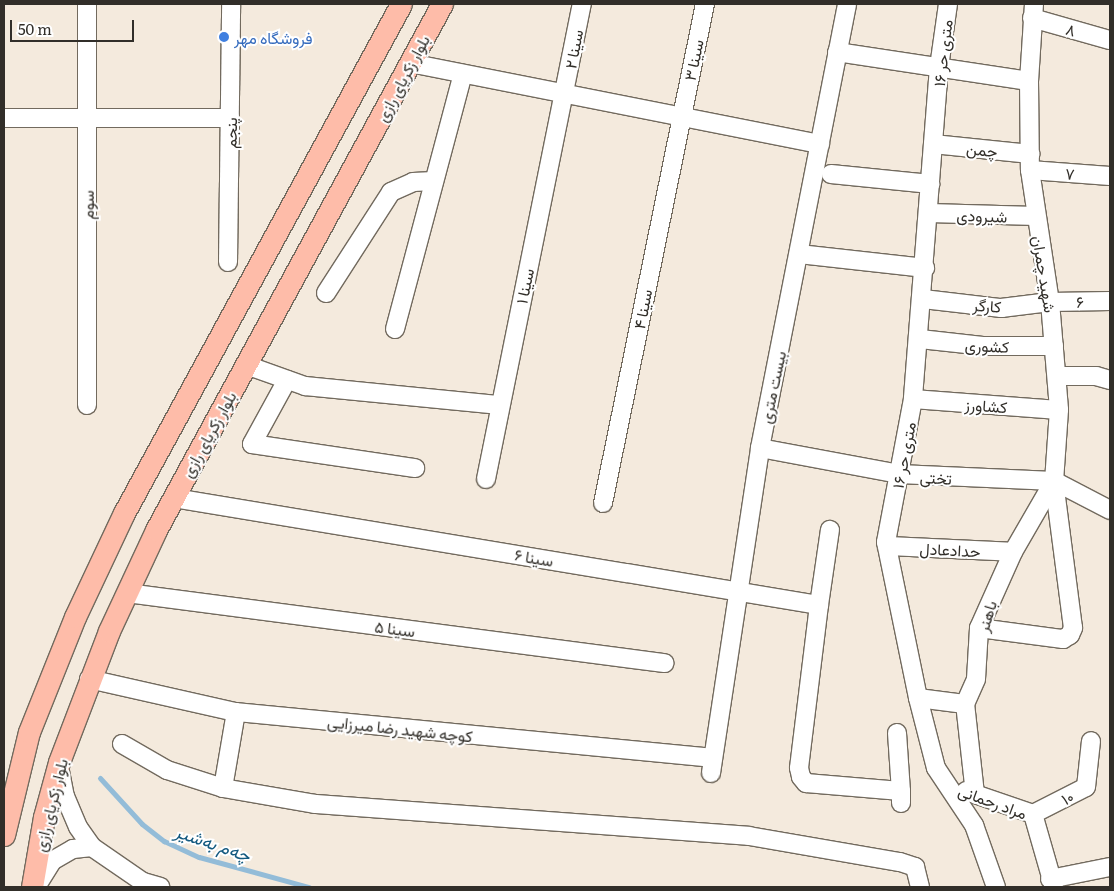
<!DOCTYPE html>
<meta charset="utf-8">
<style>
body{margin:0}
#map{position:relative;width:1114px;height:891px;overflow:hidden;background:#f4eadd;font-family:Literata,Vazirmatn,serif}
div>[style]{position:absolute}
.stream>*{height:5px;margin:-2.5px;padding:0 2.5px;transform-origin:2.5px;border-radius:2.5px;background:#93bcd8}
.roads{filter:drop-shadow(1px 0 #726a5e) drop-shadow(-1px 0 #726a5e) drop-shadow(0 1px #726a5e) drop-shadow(0 -1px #726a5e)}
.minor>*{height:18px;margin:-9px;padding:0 9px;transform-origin:9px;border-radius:9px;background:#fff}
.major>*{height:21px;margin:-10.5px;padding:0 10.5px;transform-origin:10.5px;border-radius:10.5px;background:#febca9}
.dots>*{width:14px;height:14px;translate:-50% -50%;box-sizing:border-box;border:2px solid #fff;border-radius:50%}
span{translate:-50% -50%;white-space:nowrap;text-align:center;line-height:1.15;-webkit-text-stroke:4px #fff;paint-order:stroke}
.street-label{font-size:16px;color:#312e29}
.shop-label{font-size:16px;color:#366cbe}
.left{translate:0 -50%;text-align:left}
.water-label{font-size:18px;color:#13597f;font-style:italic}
.frame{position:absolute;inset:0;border:5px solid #312e29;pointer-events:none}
.scale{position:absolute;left:10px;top:20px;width:124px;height:22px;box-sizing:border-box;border:2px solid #312e29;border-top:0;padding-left:6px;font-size:15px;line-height:18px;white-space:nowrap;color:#312e29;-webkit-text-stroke:4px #fff;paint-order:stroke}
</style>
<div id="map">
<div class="stream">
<div style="left:100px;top:778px;width:62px;rotate:47.6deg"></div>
<div style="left:142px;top:824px;width:28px;rotate:38deg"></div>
<div style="left:164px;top:841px;width:38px;rotate:25deg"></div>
<div style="left:199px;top:857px;width:114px;rotate:15.3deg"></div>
</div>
<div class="roads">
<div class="minor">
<div style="left:948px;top:4px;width:64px;rotate:98.1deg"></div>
<div style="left:939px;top:67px;width:333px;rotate:94.5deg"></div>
<div style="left:913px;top:399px;width:146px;rotate:100.7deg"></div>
<div style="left:886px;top:542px;width:159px;rotate:78.4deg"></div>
<div style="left:918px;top:698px;width:72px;rotate:75.6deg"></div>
<div style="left:936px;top:768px;width:69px;rotate:56.3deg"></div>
<div style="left:974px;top:825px;width:66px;rotate:70.5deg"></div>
<div style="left:1034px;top:4px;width:77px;rotate:93.7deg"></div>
<div style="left:1029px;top:81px;width:89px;rotate:89.4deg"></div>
<div style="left:1030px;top:170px;width:134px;rotate:81.4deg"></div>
<div style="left:1050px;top:302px;width:108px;rotate:85.2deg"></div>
<div style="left:1059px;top:410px;width:71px;rotate:94deg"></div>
<div style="left:1054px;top:481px;width:63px;rotate:27.4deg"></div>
<div style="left:1032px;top:18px;width:81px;rotate:15.8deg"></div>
<div style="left:837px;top:52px;width:194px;rotate:8.6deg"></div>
<div style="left:410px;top:63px;width:418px;rotate:11.2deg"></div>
<div style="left:4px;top:118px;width:226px"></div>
<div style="left:933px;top:144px;width:98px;rotate:5.9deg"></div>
<div style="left:1030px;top:170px;width:80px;rotate:4.3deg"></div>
<div style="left:831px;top:174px;width:100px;rotate:5.7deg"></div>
<div style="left:929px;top:213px;width:107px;rotate:1.6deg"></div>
<div style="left:799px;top:254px;width:127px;rotate:6.3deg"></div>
<div style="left:228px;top:262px;width:258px;rotate:-89.3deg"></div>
<div style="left:326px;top:293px;width:120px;rotate:-57.2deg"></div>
<div style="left:391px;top:192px;width:24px;rotate:-24deg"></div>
<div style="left:413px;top:182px;width:21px;rotate:-3deg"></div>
<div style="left:923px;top:299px;width:79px;rotate:6.6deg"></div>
<div style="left:1001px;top:308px;width:49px;rotate:-7deg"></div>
<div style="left:1050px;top:302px;width:60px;rotate:-1deg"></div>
<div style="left:395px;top:329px;width:264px;rotate:-75.1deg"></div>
<div style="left:920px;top:339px;width:63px;rotate:6.3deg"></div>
<div style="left:983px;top:346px;width:71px"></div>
<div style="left:246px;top:365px;width:63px;rotate:19.6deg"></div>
<div style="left:305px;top:386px;width:196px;rotate:5.6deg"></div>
<div style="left:1057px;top:376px;width:39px"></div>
<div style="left:1096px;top:376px;width:15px;rotate:16deg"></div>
<div style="left:287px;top:380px;width:73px;rotate:118.7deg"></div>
<div style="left:252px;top:444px;width:165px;rotate:8.4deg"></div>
<div style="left:913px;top:399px;width:146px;rotate:4.3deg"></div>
<div style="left:87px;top:405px;width:401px;rotate:-90deg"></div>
<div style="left:760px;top:448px;width:141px;rotate:10.6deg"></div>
<div style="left:899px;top:474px;width:155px;rotate:2.6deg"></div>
<div style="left:486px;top:479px;width:485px;rotate:-78.6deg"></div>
<div style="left:174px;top:498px;width:654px;rotate:9.42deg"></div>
<div style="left:819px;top:605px;width:76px;rotate:-81.7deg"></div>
<div style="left:603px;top:503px;width:509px;rotate:-78.45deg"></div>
<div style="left:887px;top:546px;width:126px;rotate:2.7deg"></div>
<div style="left:127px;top:593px;width:542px;rotate:7.43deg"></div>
<div style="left:819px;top:605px;width:164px;rotate:97deg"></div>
<div style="left:799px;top:768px;width:9px;rotate:77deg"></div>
<div style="left:801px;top:777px;width:8px;rotate:50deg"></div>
<div style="left:806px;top:783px;width:95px;rotate:4.8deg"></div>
<div style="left:901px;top:791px;width:12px;rotate:90deg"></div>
<div style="left:979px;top:628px;width:85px;rotate:7.5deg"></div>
<div style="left:1063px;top:639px;width:8px;rotate:-30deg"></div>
<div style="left:1070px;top:635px;width:8px;rotate:-67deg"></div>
<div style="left:1073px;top:628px;width:148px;rotate:-97.4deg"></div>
<div style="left:89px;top:679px;width:151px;rotate:12.7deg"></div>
<div style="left:236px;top:712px;width:479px;rotate:5.5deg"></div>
<div style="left:918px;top:698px;width:47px;rotate:7.3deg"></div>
<div style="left:897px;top:733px;width:58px;rotate:86.1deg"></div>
<div style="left:122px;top:744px;width:52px;rotate:30deg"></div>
<div style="left:167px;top:770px;width:59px;rotate:17.8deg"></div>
<div style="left:223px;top:788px;width:93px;rotate:9.9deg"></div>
<div style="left:315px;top:804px;width:435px;rotate:4.2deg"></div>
<div style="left:749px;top:836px;width:153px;rotate:9.8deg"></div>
<div style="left:900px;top:862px;width:16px;rotate:18deg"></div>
<div style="left:915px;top:867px;width:21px;rotate:76deg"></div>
<div style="left:711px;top:773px;width:329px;rotate:-81.4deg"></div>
<div style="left:760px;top:448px;width:452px;rotate:-78.9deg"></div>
<div style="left:223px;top:788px;width:77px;rotate:-80.3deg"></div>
<div style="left:966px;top:791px;width:71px;rotate:18.9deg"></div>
<div style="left:1033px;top:814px;width:76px;rotate:74deg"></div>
<div style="left:975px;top:794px;width:91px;rotate:-96.3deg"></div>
<div style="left:965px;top:704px;width:27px;rotate:-66deg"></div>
<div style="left:976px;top:679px;width:51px;rotate:-86.6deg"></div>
<div style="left:979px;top:628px;width:83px;rotate:-65.9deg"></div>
<div style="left:1013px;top:552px;width:82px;rotate:-60deg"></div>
<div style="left:1033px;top:814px;width:59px;rotate:-27deg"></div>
<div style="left:1086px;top:787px;width:46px;rotate:-83.8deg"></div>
<div style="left:92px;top:847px;width:62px;rotate:34.5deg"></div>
<div style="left:143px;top:882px;width:18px;rotate:16deg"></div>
<div style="left:1050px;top:879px;width:61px;rotate:-11.3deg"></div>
<div style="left:36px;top:887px;width:31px;rotate:-58deg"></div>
<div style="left:52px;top:861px;width:24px;rotate:-30deg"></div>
<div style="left:73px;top:849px;width:19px;rotate:-6deg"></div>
<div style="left:92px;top:847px;width:24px;rotate:-125deg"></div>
<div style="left:78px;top:827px;width:33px;rotate:-113deg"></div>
<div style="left:65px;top:797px;width:33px;rotate:-101deg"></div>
</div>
<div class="major">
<div style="left:4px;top:835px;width:106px;rotate:-76.4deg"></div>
<div style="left:29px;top:732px;width:124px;rotate:-68.2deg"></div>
<div style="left:75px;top:617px;width:115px;rotate:-64.8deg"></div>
<div style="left:124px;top:513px;width:579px;rotate:-61.44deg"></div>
<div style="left:32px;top:887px;width:71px;rotate:-80.3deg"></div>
<div style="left:44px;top:817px;width:57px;rotate:-74.7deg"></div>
<div style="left:59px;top:762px;width:140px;rotate:-69.1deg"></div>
<div style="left:109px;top:631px;width:111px;rotate:-65deg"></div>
<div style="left:156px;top:530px;width:599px;rotate:-61.47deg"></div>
</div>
</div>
<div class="dots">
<div style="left:224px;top:37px;background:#3f7fe0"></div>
</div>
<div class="street-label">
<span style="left:1071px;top:29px;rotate:15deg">۸</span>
<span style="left:573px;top:49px;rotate:-79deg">سینا ۲</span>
<span style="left:942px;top:53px;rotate:-83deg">۱۶ متری حر</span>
<span style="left:693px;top:60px;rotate:-78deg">سینا ۳</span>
<span style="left:402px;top:78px;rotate:-62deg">بلوار زکریای رازی</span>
<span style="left:230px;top:133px;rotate:-89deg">پنجم</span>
<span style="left:982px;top:149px;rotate:6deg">چمن</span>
<span style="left:1070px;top:173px;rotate:5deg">۷</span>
<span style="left:87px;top:205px;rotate:-90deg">سوم</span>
<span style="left:982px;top:215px;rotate:2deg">شیرودی</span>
<span style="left:1045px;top:274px;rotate:81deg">شهید چمران</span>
<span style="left:524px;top:286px;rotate:-78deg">۱ سینا</span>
<span style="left:1080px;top:301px;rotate:-1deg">۶</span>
<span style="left:987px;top:305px;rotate:4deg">کارگر</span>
<span style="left:642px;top:309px;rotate:-79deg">سینا ۴</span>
<span style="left:987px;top:345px;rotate:3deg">کشوری</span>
<span style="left:772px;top:387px;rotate:-78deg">بیست متری</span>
<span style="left:986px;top:405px;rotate:4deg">کشاورز</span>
<span style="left:208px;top:434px;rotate:-61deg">بلوار زکریای رازی</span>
<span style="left:903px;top:455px;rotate:-79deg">۱۶ متری حر</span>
<span style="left:936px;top:477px;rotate:4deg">تختی</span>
<span style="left:950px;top:549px;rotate:3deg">حدادعادل</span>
<span style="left:534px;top:557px;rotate:9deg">سینا ۶</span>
<span style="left:986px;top:616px;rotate:-73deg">باهنر</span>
<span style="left:395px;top:628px;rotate:7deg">سینا ۵</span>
<span style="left:400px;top:728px;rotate:6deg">کوچه شهید رضا میرزایی</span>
<span style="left:1067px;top:797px;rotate:-28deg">۱۰</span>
<span style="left:993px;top:801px;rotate:20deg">مراد رحمانی</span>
<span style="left:50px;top:805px;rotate:-76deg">بلوار زکریای رازی</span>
</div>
<div class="shop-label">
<span class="left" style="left:234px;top:37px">فروشگاه مهر</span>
</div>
<div class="water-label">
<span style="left:213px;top:843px;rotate:19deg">چەم بەشیر</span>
</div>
<div class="frame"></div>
<div class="scale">50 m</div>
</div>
